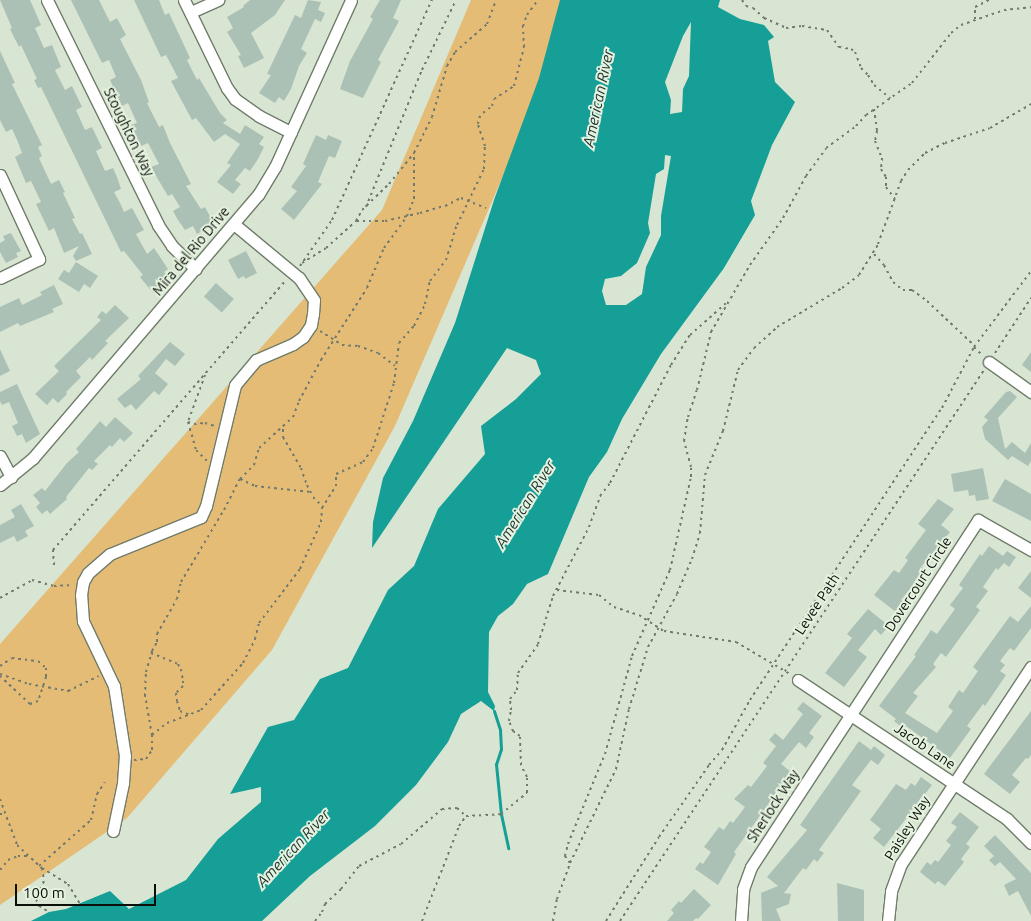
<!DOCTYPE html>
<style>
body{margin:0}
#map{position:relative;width:1031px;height:921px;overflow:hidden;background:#d8e5d2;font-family:Ubuntu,sans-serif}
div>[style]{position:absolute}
.green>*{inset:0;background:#e5bc76}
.water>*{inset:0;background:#159f97}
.stream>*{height:3px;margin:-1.5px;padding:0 1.5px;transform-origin:1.5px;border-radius:1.5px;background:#159f97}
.building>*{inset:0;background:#acc1b5;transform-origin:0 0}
.path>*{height:2px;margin-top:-1px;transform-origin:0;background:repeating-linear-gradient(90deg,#717a6d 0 2.5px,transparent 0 6.5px)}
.roads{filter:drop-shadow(1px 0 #707c6a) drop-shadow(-1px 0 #707c6a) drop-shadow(0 1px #707c6a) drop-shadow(0 -1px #707c6a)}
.minor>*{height:11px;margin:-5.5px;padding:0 5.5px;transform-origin:5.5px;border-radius:5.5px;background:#fff}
span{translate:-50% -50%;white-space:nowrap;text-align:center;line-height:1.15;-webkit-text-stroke:4px #e5f2df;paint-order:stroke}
.street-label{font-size:14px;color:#0b0f09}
.water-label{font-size:15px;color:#1c312f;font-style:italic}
.scale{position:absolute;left:15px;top:884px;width:141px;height:22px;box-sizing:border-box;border:2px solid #0b0f09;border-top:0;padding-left:6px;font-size:15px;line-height:18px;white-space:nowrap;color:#0b0f09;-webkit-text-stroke:4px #e5f2df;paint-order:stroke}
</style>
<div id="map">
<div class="green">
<div style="clip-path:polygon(471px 0,579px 0,395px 426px,272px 650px,127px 818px,0 905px,0 644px,382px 210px)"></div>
</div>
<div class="water">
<div style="clip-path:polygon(evenodd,560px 0,720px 0,718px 7px,740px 19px,764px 25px,774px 37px,768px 41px,775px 82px,795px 102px,772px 145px,751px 201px,755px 215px,724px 268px,661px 354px,622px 419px,607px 452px,589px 477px,548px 574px,527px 584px,513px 604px,498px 616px,489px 632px,488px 692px,495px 706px,494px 711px,481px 701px,461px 714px,448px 742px,416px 785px,375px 826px,310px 876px,262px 921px,31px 921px,49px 912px,66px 909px,110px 891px,129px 909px,186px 880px,218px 839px,261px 802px,261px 787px,230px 794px,268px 727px,294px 720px,320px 679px,348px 668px,388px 590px,414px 566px,438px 509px,485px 454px,481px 426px,516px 399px,541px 374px,536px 360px,507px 348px,372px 548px,373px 522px,383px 478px,413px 421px,455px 323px,494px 200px,539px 78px,560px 0,691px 22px,689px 76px,683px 89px,682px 112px,670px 114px,671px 100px,665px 82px,683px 36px,691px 22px,560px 0,665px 155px,671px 156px,661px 216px,661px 235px,646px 267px,642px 294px,626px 305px,606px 305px,602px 291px,605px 279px,621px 276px,637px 263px,650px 233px,648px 223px,656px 174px,664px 169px,665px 155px)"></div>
</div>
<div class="stream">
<div style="left:494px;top:711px;width:20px;rotate:72deg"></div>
<div style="left:500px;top:730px;width:19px;rotate:87deg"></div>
<div style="left:501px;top:749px;width:16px;rotate:108deg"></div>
<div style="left:496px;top:764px;width:50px;rotate:84.3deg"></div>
<div style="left:501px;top:814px;width:35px;rotate:78deg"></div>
</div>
<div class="building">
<div style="clip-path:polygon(0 0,30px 0,41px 25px,35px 28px,44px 48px,52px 45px,61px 67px,55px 70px,65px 90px,72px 86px,82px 107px,76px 110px,85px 130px,92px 127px,102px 148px,96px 151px,105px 171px,113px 168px,117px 177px,121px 189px,114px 192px,120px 203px,124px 212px,132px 208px,139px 221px,144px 230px,136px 234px,147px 254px,154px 248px,168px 269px,164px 272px,170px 279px,153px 293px,140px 277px,143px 275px,124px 251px,121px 252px,41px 87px,38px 88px,34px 80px,37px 79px,21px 45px,19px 47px,10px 29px,12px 28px)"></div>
<div style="clip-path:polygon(71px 0,99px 0,110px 22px,117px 18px,126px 35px,120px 39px,141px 80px,149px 102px,147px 103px,159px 127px,163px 125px,170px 143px,191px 184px,186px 186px,201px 209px,205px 207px,214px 224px,197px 234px,193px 226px,185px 230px,178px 220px,173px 211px,180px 207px,172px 194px,168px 196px,156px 176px,151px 167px,159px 164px,148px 143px,141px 146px,131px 125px,137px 123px,128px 103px,122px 106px,110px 80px,116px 77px,109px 60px,102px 63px)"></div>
<div style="clip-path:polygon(134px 0,159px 0,165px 15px,169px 13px,190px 58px,187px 60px,197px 80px,199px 78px,220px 113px,227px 120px,223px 123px,240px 134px,245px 125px,264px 137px,259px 144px,264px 147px,258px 159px,250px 171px,245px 168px,235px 180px,241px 184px,233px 194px,217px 182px,231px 165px,227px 163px,240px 144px,225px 134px,214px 142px,196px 118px,192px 120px,171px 81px,178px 78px,166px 55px,161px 57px)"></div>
<div style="clip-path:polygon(250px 0,285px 0,275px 15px,251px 33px,264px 58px,244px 68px,238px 56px,241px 55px,227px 32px,233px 28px,227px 17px,244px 7px,243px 6px)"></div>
<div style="clip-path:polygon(308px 0,321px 2px,318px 10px,325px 13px,321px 22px,315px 19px,301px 49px,307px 53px,299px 66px,291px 89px,284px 101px,279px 97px,275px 103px,259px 93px,271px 75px,267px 74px,295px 15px,301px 18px)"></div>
<div style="clip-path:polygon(380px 0,401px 0,393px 18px,399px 21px,378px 60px,381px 62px,363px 98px,340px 89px,350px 61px,373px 19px,370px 17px)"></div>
<div style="clip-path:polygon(0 51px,15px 83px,12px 84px,42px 145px,38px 147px,42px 156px,39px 158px,51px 184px,59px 180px,65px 192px,63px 193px,75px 218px,72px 219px,80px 234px,82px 233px,92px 254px,76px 261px,73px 256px,79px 246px,64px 253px,54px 228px,49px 231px,36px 204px,41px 202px,31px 181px,26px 183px,15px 157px,22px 153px,18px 142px,12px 129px,6px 132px,0 120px)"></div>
<div style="clip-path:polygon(316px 135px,326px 140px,328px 135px,342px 141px,335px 158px,329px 156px,318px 182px,322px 184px,294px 220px,281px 209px,297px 191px,291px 187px,306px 166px,303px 164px)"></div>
<div style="clip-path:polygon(11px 233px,21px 251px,16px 253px,18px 257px,6px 263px,0 252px,0 243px,5px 240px,3px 236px)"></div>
<div style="clip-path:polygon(246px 251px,257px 273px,245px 279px,244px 276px,238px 279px,228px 260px)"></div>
<div style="clip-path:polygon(76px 262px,98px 276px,90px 288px,84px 284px,79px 292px,58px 279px,64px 270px,69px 273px)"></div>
<div style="left:216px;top:283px;width:24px;height:18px;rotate:42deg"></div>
<div style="clip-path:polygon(54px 285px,63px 304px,52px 309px,54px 312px,20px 326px,18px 323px,0 332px,0 307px,19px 298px,22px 305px,42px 295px,40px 292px)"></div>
<div style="clip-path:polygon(115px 305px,129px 318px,105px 341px,108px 343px,92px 360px,90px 357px,76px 371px,81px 377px,66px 392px,67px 394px,58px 403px,53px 398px,47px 405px,35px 394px,59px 371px,54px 366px,101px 320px,97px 317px,102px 311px,106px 314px)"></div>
<div style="clip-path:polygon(170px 342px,185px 354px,175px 366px,166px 359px,155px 373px,168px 384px,159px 395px,154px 391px,136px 410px,131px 404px,125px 408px,117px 399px,141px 379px,138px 376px)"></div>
<div style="clip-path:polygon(0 349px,10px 371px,0 376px)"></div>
<div style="clip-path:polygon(1031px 352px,1031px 372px,1022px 365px)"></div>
<div style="clip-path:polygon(17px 384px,40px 434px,26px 443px,22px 434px,17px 436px,12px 426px,18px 423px,9px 402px,2px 405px,0 401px,0 392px)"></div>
<div style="clip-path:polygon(1010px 391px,1017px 397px,998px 418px,1005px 449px,1012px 442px,1025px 453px,1031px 443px,1031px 461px,1028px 466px,1012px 456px,1008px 460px,985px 439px,982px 427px,988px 420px,984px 417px,1006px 392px)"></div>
<div style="clip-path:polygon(115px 417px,133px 433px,124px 442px,120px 438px,112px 447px,110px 445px,94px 461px,98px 464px,92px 470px,89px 468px,66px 497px,67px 499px,50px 514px,47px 510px,42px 514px,36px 507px,40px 503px,33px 495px,42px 488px,45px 491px,67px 463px,79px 452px,76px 449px,100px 421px,106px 427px)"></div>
<div style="clip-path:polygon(983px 468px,989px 499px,976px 501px,975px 495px,969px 496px,968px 490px,954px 492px,951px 474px)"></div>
<div style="clip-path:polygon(1005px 479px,1031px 494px,1031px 521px,992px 501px)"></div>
<div style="clip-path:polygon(938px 499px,954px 509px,941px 525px,950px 532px,921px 567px,925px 570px,901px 600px,904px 602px,896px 612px,874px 595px,894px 570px,899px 573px,908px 560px,905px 558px,926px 530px,918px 524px)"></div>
<div style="clip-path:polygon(21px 504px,34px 526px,25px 531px,28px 536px,17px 542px,14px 536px,0 543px,0 525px,15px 517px,11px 510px)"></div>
<div style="clip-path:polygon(989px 546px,1003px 556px,1007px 551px,1016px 557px,1009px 567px,1004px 563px,998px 570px,996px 568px,983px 587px,988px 591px,976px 607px,980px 610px,946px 657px,941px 653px,933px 664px,936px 667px,913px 693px,918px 696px,905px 713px,937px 733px,953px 711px,948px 707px,959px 690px,963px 693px,978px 671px,973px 667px,1010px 616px,1018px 622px,1031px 606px,1031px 628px,1014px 651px,1010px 648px,1000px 661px,1005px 665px,1000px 671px,1006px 675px,985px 706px,983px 704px,967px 726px,971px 729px,950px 758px,906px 726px,904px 729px,894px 721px,896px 719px,879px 706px,916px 656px,914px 655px,931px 630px,937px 634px,955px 609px,950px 605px,963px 588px,959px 585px,980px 554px,982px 556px)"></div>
<div style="clip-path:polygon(1031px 571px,1031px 598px,1018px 588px)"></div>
<div style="clip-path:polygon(868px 609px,889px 626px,881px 635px,875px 629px,858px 650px,867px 657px,844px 687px,825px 673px,852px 638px,847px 634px)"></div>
<div style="clip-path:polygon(803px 702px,822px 716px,809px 733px,814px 737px,806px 748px,799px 742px,781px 764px,791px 772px,734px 852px,736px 854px,718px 885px,695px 869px,700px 862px,703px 864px,711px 852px,704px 847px,719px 827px,724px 830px,730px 821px,733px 823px,745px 807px,734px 799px,748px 785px,751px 787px,767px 766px,763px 763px,776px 746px,769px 740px,775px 733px,783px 740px,803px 714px,797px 709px)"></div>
<div style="clip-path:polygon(1031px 711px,1031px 755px,1028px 759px,1026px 758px,1012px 775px,1020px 782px,1010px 794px,984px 774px)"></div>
<div style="clip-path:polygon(859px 741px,871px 750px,874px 746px,885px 755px,878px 765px,871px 760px,852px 785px,861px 791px,819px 850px,824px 853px,817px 862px,814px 859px,806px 870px,803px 868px,784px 893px,791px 894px,789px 904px,776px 909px,781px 921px,762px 921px,761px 893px,778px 886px,767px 877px,807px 830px,800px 825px)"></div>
<div style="clip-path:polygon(921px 777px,932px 785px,884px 847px,873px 838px,881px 829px,870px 820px,896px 784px,906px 790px,911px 783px,915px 786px)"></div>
<div style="clip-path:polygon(960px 812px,979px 827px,966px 844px,970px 847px,961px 859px,964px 862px,945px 886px,938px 881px,935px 884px,920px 872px,927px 862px,931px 865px,935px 860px,938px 862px,951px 845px,946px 841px,957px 827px,951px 823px)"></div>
<div style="clip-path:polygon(995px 835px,1031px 873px,1031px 916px,1018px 891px,1009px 896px,1004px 885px,1016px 879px,1000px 862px,995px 866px,989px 860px,994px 856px,984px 846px)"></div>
<div style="clip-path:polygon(837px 883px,864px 890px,864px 921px,838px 921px)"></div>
<div style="clip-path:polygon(694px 889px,711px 905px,698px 919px,696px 918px,693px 921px,667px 921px,674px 913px,671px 910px,679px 901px,681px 903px)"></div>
</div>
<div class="path">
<div style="left:742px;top:0;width:7px;rotate:56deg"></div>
<div style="left:746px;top:6px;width:7px;rotate:16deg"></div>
<div style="left:753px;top:8px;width:15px;rotate:42deg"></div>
<div style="left:764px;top:18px;width:24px;rotate:24deg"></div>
<div style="left:786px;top:28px;width:16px;rotate:-7deg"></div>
<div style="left:802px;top:26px;width:25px;rotate:9deg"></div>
<div style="left:827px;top:30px;width:21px;rotate:55deg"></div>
<div style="left:839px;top:47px;width:12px;rotate:9deg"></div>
<div style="left:851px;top:49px;width:5px;rotate:37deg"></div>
<div style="left:855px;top:52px;width:17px;rotate:69deg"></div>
<div style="left:861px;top:68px;width:10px;rotate:45deg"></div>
<div style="left:868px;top:75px;width:12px;rotate:59deg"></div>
<div style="left:874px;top:85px;width:21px;rotate:39deg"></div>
<div style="left:975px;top:19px;width:12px;rotate:-90deg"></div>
<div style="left:975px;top:7px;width:16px;rotate:-27deg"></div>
<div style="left:874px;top:109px;width:22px;rotate:82deg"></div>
<div style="left:877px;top:131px;width:10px;rotate:101deg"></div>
<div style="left:875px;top:141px;width:18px;rotate:68deg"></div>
<div style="left:882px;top:158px;width:11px;rotate:95deg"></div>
<div style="left:881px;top:169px;width:9px;rotate:58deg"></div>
<div style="left:886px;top:177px;width:10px;rotate:90deg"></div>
<div style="left:886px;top:187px;width:15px;rotate:53deg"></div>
<div style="left:366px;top:207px;width:148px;rotate:-67.8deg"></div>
<div style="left:422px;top:70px;width:78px;rotate:-64.1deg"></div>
<div style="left:356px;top:221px;width:13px;rotate:-61deg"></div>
<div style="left:362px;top:210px;width:37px;rotate:-44deg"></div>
<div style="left:389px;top:184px;width:40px;rotate:-51deg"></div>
<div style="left:874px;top:254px;width:15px;rotate:48deg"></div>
<div style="left:884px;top:265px;width:19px;rotate:62deg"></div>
<div style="left:893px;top:282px;width:13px;rotate:39deg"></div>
<div style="left:903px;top:290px;width:9px"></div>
<div style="left:912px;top:290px;width:19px;rotate:36deg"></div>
<div style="left:927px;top:301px;width:66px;rotate:43.2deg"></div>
<div style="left:302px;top:263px;width:28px;rotate:-32deg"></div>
<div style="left:326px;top:248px;width:40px;rotate:-42deg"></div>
<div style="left:356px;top:221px;width:29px"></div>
<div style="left:385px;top:221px;width:36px;rotate:-13deg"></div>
<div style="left:420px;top:213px;width:26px;rotate:-16deg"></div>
<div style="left:445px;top:206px;width:18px;rotate:-27deg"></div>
<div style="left:461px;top:198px;width:27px;rotate:22deg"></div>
<div style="left:300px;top:266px;width:56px;rotate:-55.2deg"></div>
<div style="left:332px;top:220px;width:242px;rotate:-65.6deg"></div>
<div style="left:320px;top:331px;width:26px;rotate:32deg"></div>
<div style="left:342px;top:345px;width:16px;rotate:4deg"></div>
<div style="left:358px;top:346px;width:21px;rotate:19deg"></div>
<div style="left:378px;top:353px;width:21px;rotate:37deg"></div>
<div style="left:974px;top:347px;width:11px;rotate:45deg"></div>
<div style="left:995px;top:353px;width:66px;rotate:-56.8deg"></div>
<div style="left:205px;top:375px;width:50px;rotate:109.9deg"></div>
<div style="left:188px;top:422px;width:29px;rotate:74deg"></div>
<div style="left:196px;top:450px;width:16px;rotate:45deg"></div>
<div style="left:188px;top:422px;width:6px;rotate:18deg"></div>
<div style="left:194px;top:424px;width:11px;rotate:-5deg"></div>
<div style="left:205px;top:423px;width:10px;rotate:17deg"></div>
<div style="left:283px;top:429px;width:8px;rotate:90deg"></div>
<div style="left:283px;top:437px;width:36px;rotate:60deg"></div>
<div style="left:301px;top:468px;width:18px;rotate:71deg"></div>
<div style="left:307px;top:485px;width:13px;rotate:63deg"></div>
<div style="left:313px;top:497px;width:14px;rotate:45deg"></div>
<div style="left:240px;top:479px;width:17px;rotate:25deg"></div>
<div style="left:255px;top:486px;width:56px;rotate:6.1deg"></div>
<div style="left:54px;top:565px;width:15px;rotate:-94deg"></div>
<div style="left:53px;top:550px;width:357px;rotate:-49.2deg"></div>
<div style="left:557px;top:590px;width:42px;rotate:6.8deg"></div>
<div style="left:599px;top:595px;width:19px;rotate:39deg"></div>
<div style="left:614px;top:607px;width:26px;rotate:18deg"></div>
<div style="left:639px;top:615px;width:30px;rotate:33deg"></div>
<div style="left:664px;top:631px;width:73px;rotate:8.7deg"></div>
<div style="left:736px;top:642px;width:63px;rotate:30.7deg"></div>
<div style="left:0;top:598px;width:37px;rotate:-29deg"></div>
<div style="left:32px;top:580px;width:23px;rotate:15deg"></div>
<div style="left:54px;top:586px;width:19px;rotate:-3deg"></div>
<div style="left:151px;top:653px;width:29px;rotate:22deg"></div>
<div style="left:178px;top:664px;width:6px;rotate:59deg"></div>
<div style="left:181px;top:669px;width:12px;rotate:81deg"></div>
<div style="left:183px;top:681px;width:5px;rotate:90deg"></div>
<div style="left:183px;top:686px;width:10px;rotate:135deg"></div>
<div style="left:176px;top:693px;width:8px;rotate:83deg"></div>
<div style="left:177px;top:701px;width:10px;rotate:73deg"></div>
<div style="left:180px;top:711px;width:11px;rotate:22deg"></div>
<div style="left:0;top:666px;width:14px;rotate:-34deg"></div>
<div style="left:12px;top:658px;width:26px;rotate:7deg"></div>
<div style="left:38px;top:661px;width:11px;rotate:41deg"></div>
<div style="left:46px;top:668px;width:9px;rotate:90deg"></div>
<div style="left:46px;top:677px;width:25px;rotate:108deg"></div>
<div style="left:38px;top:701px;width:9px;rotate:159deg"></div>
<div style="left:30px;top:704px;width:41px;rotate:-137deg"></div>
<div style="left:0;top:674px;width:31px;rotate:19deg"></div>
<div style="left:29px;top:684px;width:40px;rotate:10deg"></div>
<div style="left:68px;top:691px;width:34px;rotate:-26deg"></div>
<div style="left:152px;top:735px;width:19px;rotate:-39deg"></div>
<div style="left:167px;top:723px;width:36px;rotate:-21deg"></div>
<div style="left:201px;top:710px;width:63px;rotate:-48.2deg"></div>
<div style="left:243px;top:663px;width:27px;rotate:-63deg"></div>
<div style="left:255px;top:639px;width:16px;rotate:-76deg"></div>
<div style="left:259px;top:623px;width:68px;rotate:-52.8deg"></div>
<div style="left:300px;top:569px;width:51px;rotate:-65.9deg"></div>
<div style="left:321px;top:522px;width:14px;rotate:-86deg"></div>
<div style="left:322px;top:508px;width:26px;rotate:-58deg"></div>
<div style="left:336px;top:486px;width:12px;rotate:-90deg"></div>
<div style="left:336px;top:474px;width:30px;rotate:-24deg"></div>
<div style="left:363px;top:462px;width:17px;rotate:-54deg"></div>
<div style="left:373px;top:448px;width:68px;rotate:-72.1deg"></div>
<div style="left:394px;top:383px;width:40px;rotate:-82.9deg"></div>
<div style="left:399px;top:343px;width:23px;rotate:-49deg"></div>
<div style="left:414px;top:326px;width:25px;rotate:-63deg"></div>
<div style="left:425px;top:304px;width:24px;rotate:-78deg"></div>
<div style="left:430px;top:281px;width:26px;rotate:-53deg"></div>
<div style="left:446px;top:260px;width:37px;rotate:-73deg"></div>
<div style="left:457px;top:225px;width:62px;rotate:-64.3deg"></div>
<div style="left:484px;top:169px;width:23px;rotate:-88deg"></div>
<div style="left:485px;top:146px;width:23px;rotate:-108deg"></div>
<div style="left:478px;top:124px;width:6px;rotate:-81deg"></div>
<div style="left:479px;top:118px;width:6px;rotate:-51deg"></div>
<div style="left:483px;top:113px;width:11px;rotate:-38deg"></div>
<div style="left:492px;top:106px;width:7px;rotate:-74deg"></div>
<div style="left:494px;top:99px;width:24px;rotate:-33deg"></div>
<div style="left:514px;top:86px;width:40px;rotate:-75.6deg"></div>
<div style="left:524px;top:47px;width:21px;rotate:-93deg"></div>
<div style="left:523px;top:26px;width:12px;rotate:-70deg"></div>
<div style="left:527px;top:15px;width:19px;rotate:-54deg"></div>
<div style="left:134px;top:760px;width:12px;rotate:-5deg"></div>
<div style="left:146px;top:759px;width:11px;rotate:-56deg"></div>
<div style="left:152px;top:750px;width:15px;rotate:-90deg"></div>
<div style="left:152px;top:735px;width:40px;rotate:-100deg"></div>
<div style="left:145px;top:696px;width:24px;rotate:-88deg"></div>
<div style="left:146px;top:672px;width:22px;rotate:-74deg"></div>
<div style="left:152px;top:651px;width:10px;rotate:-61deg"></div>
<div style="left:157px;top:642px;width:8px;rotate:-90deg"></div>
<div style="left:157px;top:634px;width:40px;rotate:-60.3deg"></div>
<div style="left:177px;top:599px;width:17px;rotate:-77deg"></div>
<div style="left:181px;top:582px;width:84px;rotate:-59.2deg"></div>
<div style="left:224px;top:510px;width:35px;rotate:-63deg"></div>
<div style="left:240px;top:479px;width:20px;rotate:-45deg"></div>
<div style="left:254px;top:465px;width:18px;rotate:-74deg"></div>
<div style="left:259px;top:448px;width:46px;rotate:-42.4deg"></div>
<div style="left:293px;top:417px;width:17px;rotate:-69deg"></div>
<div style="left:299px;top:401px;width:47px;rotate:-61.8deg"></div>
<div style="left:321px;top:360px;width:85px;rotate:-57.4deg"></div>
<div style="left:367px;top:288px;width:43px;rotate:-67deg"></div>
<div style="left:384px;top:248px;width:39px;rotate:-54deg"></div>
<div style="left:407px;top:216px;width:18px;rotate:-68deg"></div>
<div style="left:414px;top:199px;width:46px;rotate:-90deg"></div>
<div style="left:414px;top:153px;width:40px;rotate:-63.4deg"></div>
<div style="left:432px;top:117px;width:53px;rotate:-73.6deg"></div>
<div style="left:447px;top:66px;width:16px;rotate:-60deg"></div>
<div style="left:455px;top:52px;width:43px;rotate:-41.2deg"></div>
<div style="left:487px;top:24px;width:26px;rotate:-69deg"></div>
<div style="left:0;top:799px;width:49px;rotate:69.7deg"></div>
<div style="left:17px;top:845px;width:34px;rotate:43deg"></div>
<div style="left:42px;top:868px;width:31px;rotate:32deg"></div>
<div style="left:68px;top:884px;width:23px;rotate:59deg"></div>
<div style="left:0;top:814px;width:5px"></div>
<div style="left:570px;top:863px;width:9px;rotate:-126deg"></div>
<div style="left:565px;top:856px;width:12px;rotate:-76deg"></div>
<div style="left:568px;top:844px;width:97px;rotate:-67.7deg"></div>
<div style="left:605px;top:754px;width:102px;rotate:-74.6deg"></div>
<div style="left:632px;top:656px;width:94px;rotate:-66.2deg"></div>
<div style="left:670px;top:570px;width:95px;rotate:-77.3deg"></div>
<div style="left:691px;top:477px;width:10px;rotate:-90deg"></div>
<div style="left:691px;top:467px;width:27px;rotate:-105deg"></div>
<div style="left:684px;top:441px;width:24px;rotate:-81deg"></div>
<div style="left:688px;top:417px;width:28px;rotate:-72deg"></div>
<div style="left:697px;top:390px;width:60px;rotate:-76.4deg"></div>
<div style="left:711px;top:332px;width:78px;rotate:-59.8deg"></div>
<div style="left:750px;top:265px;width:57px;rotate:-54.9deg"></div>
<div style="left:783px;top:218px;width:48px;rotate:-61.3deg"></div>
<div style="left:806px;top:176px;width:34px;rotate:-54deg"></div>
<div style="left:826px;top:148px;width:37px;rotate:-36deg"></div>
<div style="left:856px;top:126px;width:15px;rotate:-48deg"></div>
<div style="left:866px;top:115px;width:56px;rotate:-34.8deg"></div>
<div style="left:912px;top:83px;width:63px;rotate:-52deg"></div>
<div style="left:951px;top:33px;width:13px;rotate:-39deg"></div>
<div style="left:961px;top:25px;width:46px;rotate:-19.2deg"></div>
<div style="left:1004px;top:10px;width:27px;rotate:-6deg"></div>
<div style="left:39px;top:866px;width:69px;rotate:-41.5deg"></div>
<div style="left:91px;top:820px;width:27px;rotate:-77deg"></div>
<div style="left:97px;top:794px;width:14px;rotate:-56deg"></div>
<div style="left:42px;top:868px;width:13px;rotate:81deg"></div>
<div style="left:44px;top:881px;width:20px;rotate:114deg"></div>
<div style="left:36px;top:899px;width:8px;rotate:67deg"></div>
<div style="left:39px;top:906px;width:12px;rotate:31deg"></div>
<div style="left:0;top:870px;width:13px;rotate:-51deg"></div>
<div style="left:8px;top:860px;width:11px;rotate:-22deg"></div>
<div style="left:18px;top:856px;width:9px"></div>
<div style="left:315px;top:921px;width:11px;rotate:-52deg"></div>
<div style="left:322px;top:912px;width:9px;rotate:-69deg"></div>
<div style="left:325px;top:904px;width:22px;rotate:-43deg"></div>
<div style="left:341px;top:889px;width:29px;rotate:-52deg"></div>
<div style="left:359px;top:866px;width:47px;rotate:-27.6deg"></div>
<div style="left:401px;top:844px;width:54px;rotate:-40.5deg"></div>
<div style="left:442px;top:809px;width:15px;rotate:-4deg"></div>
<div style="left:457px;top:808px;width:12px;rotate:42deg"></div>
<div style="left:466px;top:816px;width:35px;rotate:-3deg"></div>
<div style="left:501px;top:814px;width:33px;rotate:-39deg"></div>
<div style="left:527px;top:793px;width:16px;rotate:-90deg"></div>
<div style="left:527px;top:777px;width:13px;rotate:-117deg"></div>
<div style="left:521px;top:765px;width:29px;rotate:-92deg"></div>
<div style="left:520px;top:736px;width:9px;rotate:-144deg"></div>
<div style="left:513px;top:731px;width:11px;rotate:-112deg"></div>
<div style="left:509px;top:721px;width:11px;rotate:-80deg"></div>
<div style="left:511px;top:710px;width:11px;rotate:-95deg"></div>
<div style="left:510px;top:699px;width:11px;rotate:-52deg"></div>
<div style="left:517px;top:690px;width:17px;rotate:-87deg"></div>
<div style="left:518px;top:673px;width:35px;rotate:-55deg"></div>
<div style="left:538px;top:644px;width:50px;rotate:-72.6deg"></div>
<div style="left:553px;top:596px;width:78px;rotate:-62.4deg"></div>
<div style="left:589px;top:527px;width:33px;rotate:-70deg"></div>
<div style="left:600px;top:496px;width:16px;rotate:-52deg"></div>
<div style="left:610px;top:483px;width:133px;rotate:-62.7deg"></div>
<div style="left:671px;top:365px;width:36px;rotate:-58deg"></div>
<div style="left:690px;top:335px;width:48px;rotate:-41.6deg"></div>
<div style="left:422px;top:921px;width:102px;rotate:-68.7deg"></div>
<div style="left:459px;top:826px;width:12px;rotate:-55deg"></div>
<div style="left:553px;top:921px;width:22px;rotate:-80deg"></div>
<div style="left:557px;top:899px;width:38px;rotate:-70deg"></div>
<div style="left:570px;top:863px;width:105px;rotate:-63.9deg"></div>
<div style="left:616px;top:769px;width:61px;rotate:-77.8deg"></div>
<div style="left:629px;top:709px;width:65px;rotate:-73deg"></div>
<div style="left:648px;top:647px;width:60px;rotate:-61.3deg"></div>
<div style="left:677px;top:594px;width:38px;rotate:-67deg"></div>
<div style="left:692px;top:559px;width:27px;rotate:-73deg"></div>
<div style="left:700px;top:533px;width:58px;rotate:-85.1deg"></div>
<div style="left:705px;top:475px;width:48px;rotate:-67.8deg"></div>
<div style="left:723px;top:431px;width:63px;rotate:-76.2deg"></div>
<div style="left:738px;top:370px;width:27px;rotate:-54deg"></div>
<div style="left:754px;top:348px;width:31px;rotate:-42deg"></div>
<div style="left:777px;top:327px;width:76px;rotate:-31deg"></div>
<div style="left:842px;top:288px;width:21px;rotate:-37deg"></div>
<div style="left:859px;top:275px;width:36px;rotate:-58deg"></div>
<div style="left:878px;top:244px;width:67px;rotate:-69.9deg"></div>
<div style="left:901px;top:181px;width:13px;rotate:-58deg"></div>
<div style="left:908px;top:170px;width:24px;rotate:-45deg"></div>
<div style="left:925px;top:153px;width:22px;rotate:-27deg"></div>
<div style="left:945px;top:143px;width:47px;rotate:-18.4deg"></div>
<div style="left:990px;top:128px;width:48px;rotate:-30.3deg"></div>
<div style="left:606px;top:921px;width:99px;rotate:-57.8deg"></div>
<div style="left:659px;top:837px;width:88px;rotate:-55.2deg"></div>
<div style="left:709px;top:765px;width:20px;rotate:-49deg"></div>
<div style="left:722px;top:750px;width:57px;rotate:-60.8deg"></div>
<div style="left:750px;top:700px;width:349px;rotate:-56.7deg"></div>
<div style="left:942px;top:408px;width:69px;rotate:-62.3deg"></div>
<div style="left:974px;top:347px;width:95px;rotate:-53.1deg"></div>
<div style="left:620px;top:921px;width:660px;rotate:-56.55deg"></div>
</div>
<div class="roads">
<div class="minor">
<div style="left:47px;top:0;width:251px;rotate:63.7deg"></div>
<div style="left:158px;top:225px;width:25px;rotate:56deg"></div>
<div style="left:172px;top:246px;width:33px;rotate:44deg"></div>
<div style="left:184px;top:0;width:98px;rotate:64deg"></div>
<div style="left:227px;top:88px;width:14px;rotate:54deg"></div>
<div style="left:235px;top:99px;width:29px;rotate:35deg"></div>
<div style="left:259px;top:116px;width:36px;rotate:27deg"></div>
<div style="left:191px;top:12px;width:30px;rotate:-24deg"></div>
<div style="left:0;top:175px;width:93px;rotate:65.1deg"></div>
<div style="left:39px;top:259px;width:43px;rotate:154deg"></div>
<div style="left:989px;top:362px;width:52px;rotate:35.5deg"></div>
<div style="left:0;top:456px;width:24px;rotate:62deg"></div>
<div style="left:0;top:485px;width:43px;rotate:-39.3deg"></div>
<div style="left:33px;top:458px;width:346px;rotate:-49.5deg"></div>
<div style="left:258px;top:195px;width:33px;rotate:-59deg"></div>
<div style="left:275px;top:167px;width:183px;rotate:-65.5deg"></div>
<div style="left:798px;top:680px;width:251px;rotate:33.6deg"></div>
<div style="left:1007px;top:819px;width:34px;rotate:45deg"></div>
<div style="left:113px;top:831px;width:49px;rotate:-78.2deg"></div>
<div style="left:123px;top:783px;width:27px;rotate:-86deg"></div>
<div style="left:125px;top:756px;width:71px;rotate:-98.9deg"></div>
<div style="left:114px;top:686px;width:72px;rotate:-115.5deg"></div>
<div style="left:83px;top:621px;width:26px;rotate:-94deg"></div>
<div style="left:81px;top:595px;width:13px;rotate:-81deg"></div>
<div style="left:83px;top:582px;width:10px;rotate:-61deg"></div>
<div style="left:88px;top:573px;width:29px;rotate:-41deg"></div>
<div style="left:110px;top:554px;width:98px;rotate:-22.1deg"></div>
<div style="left:201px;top:517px;width:12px;rotate:-66deg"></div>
<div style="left:206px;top:506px;width:124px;rotate:-76.5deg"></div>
<div style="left:235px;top:385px;width:33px;rotate:-50deg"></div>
<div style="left:256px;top:360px;width:40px;rotate:-23.4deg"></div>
<div style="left:293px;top:344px;width:12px;rotate:-35deg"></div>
<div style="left:303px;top:337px;width:14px;rotate:-56deg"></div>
<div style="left:311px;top:325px;width:11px;rotate:-80deg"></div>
<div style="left:313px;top:314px;width:14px;rotate:-86deg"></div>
<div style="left:314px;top:300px;width:27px;rotate:-124deg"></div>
<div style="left:299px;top:278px;width:85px;rotate:-140.3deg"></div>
<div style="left:741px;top:921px;width:32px;rotate:-86deg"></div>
<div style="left:743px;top:889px;width:23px;rotate:-70deg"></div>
<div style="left:751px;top:867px;width:415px;rotate:-56.8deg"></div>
<div style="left:978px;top:520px;width:61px;rotate:29.5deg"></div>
<div style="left:888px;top:921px;width:30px;rotate:-84deg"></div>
<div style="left:891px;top:891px;width:29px;rotate:-70deg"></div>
<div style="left:901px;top:864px;width:236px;rotate:-56.6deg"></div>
</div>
</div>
<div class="street-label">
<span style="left:129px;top:132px;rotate:64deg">Stoughton Way</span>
<span style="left:191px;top:251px;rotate:-50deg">Mira del Rio Drive</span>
<span style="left:918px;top:584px;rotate:-57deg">Dovercourt Circle</span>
<span style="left:817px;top:604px;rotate:-57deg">Levee Path</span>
<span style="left:925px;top:746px;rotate:34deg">Jacob Lane</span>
<span style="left:773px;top:806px;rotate:-57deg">Sherlock Way</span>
<span style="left:907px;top:828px;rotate:-58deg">Paisley Way</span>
</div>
<div class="water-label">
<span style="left:598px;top:98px;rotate:-78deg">American River</span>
<span style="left:525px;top:504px;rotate:-58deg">American River</span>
<span style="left:293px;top:848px;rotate:-47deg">American River</span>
</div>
<div class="scale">100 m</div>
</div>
